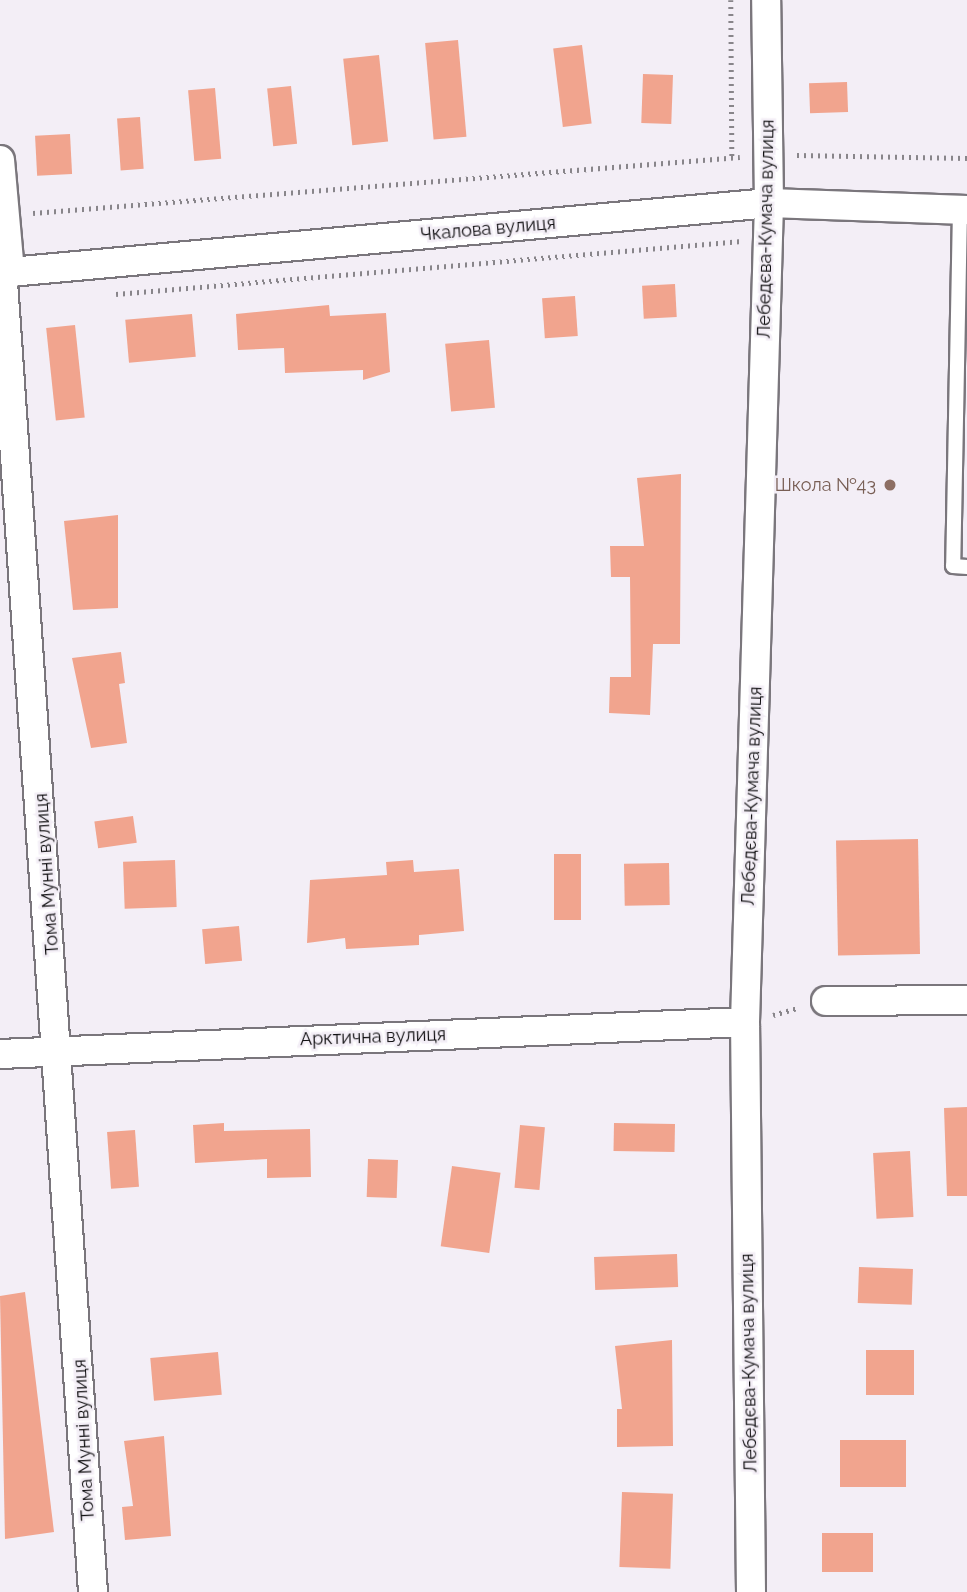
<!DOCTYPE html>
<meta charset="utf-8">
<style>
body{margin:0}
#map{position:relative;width:967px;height:1592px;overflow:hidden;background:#f3eef6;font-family:Raleway,sans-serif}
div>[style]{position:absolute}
.building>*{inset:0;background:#f1a48e;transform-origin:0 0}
.path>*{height:4.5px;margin-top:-2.25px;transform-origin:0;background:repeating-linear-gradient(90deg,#88858a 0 2px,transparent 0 7px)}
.roads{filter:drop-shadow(2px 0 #7a767c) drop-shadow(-2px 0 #7a767c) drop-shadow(0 2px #7a767c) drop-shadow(0 -2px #7a767c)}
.service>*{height:14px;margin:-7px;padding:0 7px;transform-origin:7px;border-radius:7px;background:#fff}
.minor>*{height:28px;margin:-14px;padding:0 14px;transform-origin:14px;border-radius:14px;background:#fff}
.dots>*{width:19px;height:19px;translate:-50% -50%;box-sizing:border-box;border:4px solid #f3eef6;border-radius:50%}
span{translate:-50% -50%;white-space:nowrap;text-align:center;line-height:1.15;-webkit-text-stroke:5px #f3eef6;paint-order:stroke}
.street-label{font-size:18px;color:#0d0c0e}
.education-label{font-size:18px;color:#785e54}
.right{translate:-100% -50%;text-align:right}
</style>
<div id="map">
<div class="building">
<div style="left:458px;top:40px;width:97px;height:33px;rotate:85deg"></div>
<div style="left:582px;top:45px;width:79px;height:29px;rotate:83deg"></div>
<div style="left:379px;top:55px;width:87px;height:36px;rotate:84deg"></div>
<div style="left:643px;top:74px;width:30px;height:49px;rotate:2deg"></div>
<div style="left:847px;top:82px;width:30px;height:38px;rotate:88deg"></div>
<div style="left:291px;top:86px;width:58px;height:24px;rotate:84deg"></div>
<div style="left:215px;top:88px;width:71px;height:27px;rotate:85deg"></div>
<div style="left:140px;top:117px;width:52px;height:23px;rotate:86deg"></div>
<div style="left:70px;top:134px;width:40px;height:35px;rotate:87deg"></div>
<div style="left:675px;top:284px;width:33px;height:33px;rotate:87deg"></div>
<div style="left:575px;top:296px;width:40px;height:33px;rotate:86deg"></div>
<div style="clip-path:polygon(329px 305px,330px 316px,386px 313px,390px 372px,363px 380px,363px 370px,285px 373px,284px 348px,238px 350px,236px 314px)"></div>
<div style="left:192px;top:314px;width:43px;height:67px;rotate:85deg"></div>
<div style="left:75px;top:325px;width:93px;height:29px;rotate:84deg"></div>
<div style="left:489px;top:340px;width:68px;height:44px;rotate:85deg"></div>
<div style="clip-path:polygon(681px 474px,680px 644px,653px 644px,650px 715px,609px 713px,610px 677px,631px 677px,630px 577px,611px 577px,610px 546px,644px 546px,637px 478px)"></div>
<div style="clip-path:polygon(118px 515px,118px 608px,73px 610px,64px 521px)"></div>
<div style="clip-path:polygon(121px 652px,125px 683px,119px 684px,127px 743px,91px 748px,72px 658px)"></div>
<div style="left:133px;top:816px;width:27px;height:39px;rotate:82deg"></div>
<div style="left:918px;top:839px;width:115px;height:82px;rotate:89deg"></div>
<div style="left:554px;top:854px;width:27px;height:66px"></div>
<div style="left:175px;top:860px;width:47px;height:52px;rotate:88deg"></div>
<div style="clip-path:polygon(413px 860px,414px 872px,459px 869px,464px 931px,419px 935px,419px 945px,346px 949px,345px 938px,307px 943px,310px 880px,387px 875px,386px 862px)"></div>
<div style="left:669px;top:863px;width:42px;height:45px;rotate:89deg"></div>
<div style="left:239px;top:926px;width:35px;height:37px;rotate:85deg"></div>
<div style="clip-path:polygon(967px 1107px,967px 1196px,947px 1196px,944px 1108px)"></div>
<div style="clip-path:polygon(224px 1123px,224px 1131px,310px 1129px,311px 1177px,267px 1178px,267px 1159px,195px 1163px,193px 1125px)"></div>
<div style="left:614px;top:1123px;width:61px;height:28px;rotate:1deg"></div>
<div style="left:520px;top:1125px;width:25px;height:63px;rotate:5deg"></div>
<div style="left:135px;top:1130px;width:57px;height:28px;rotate:86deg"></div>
<div style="left:910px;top:1151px;width:66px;height:37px;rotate:87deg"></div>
<div style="left:368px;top:1159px;width:30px;height:38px;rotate:2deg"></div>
<div style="left:452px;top:1166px;width:49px;height:81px;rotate:8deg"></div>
<div style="left:677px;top:1254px;width:33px;height:83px;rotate:88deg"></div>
<div style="left:859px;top:1267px;width:54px;height:36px;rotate:2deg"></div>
<div style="clip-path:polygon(25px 1292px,54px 1532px,5px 1539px,0 1296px)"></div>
<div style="clip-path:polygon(672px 1340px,673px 1446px,617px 1447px,617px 1409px,622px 1409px,615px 1346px)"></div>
<div style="left:866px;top:1350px;width:48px;height:45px"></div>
<div style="left:218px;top:1352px;width:43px;height:68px;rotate:85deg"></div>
<div style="clip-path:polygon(164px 1436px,171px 1536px,125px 1540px,122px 1507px,133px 1506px,124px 1441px)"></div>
<div style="left:906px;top:1440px;width:47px;height:66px;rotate:90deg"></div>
<div style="left:622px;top:1492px;width:51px;height:75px;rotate:2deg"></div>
<div style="left:873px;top:1533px;width:39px;height:51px;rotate:90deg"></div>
</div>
<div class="path">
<div style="left:731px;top:0;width:158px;rotate:89.6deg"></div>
<div style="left:797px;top:155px;width:170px;rotate:1deg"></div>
<div style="left:33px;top:213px;width:709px;rotate:-4.53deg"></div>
<div style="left:116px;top:294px;width:628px;rotate:-4.84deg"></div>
<div style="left:773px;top:1015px;width:26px;rotate:-16deg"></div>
</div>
<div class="roads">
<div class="service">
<div style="left:960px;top:210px;width:356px;rotate:91.1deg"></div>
<div style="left:953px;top:566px;width:14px;rotate:4deg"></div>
</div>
<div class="minor">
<div style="left:0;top:160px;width:112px;rotate:84.9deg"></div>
<div style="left:10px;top:272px;width:12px;rotate:125deg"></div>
<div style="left:3px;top:282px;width:1313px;rotate:86.07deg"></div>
<div style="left:10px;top:272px;width:762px;rotate:-5.19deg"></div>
<div style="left:769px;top:203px;width:198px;rotate:2deg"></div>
<div style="left:826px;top:1001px;width:141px;rotate:-0.4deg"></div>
<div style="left:0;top:1054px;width:746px;rotate:-2.46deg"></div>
<div style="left:751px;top:1592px;width:570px;rotate:-90.6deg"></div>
<div style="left:745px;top:1022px;width:819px;rotate:-88.32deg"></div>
<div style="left:769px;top:203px;width:203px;rotate:-90.8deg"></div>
</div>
</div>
<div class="dots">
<div style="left:890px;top:485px;background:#8d6e63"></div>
</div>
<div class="street-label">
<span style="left:488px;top:229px;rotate:-5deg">Чкалова вулиця</span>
<span style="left:766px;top:229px;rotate:-89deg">Лебедєва-Кумача вулиця</span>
<span style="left:752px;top:796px;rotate:-88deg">Лебедєва-Кумача вулиця</span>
<span style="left:47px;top:874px;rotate:-94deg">Тома Мунні вулиця</span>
<span style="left:373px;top:1037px;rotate:-2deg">Арктична вулиця</span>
<span style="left:749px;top:1363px;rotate:-91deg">Лебедєва-Кумача вулиця</span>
<span style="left:84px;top:1440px;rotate:-93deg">Тома Мунні вулиця</span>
</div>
<div class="education-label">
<span class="right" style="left:876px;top:485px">Школа №43</span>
</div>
</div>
